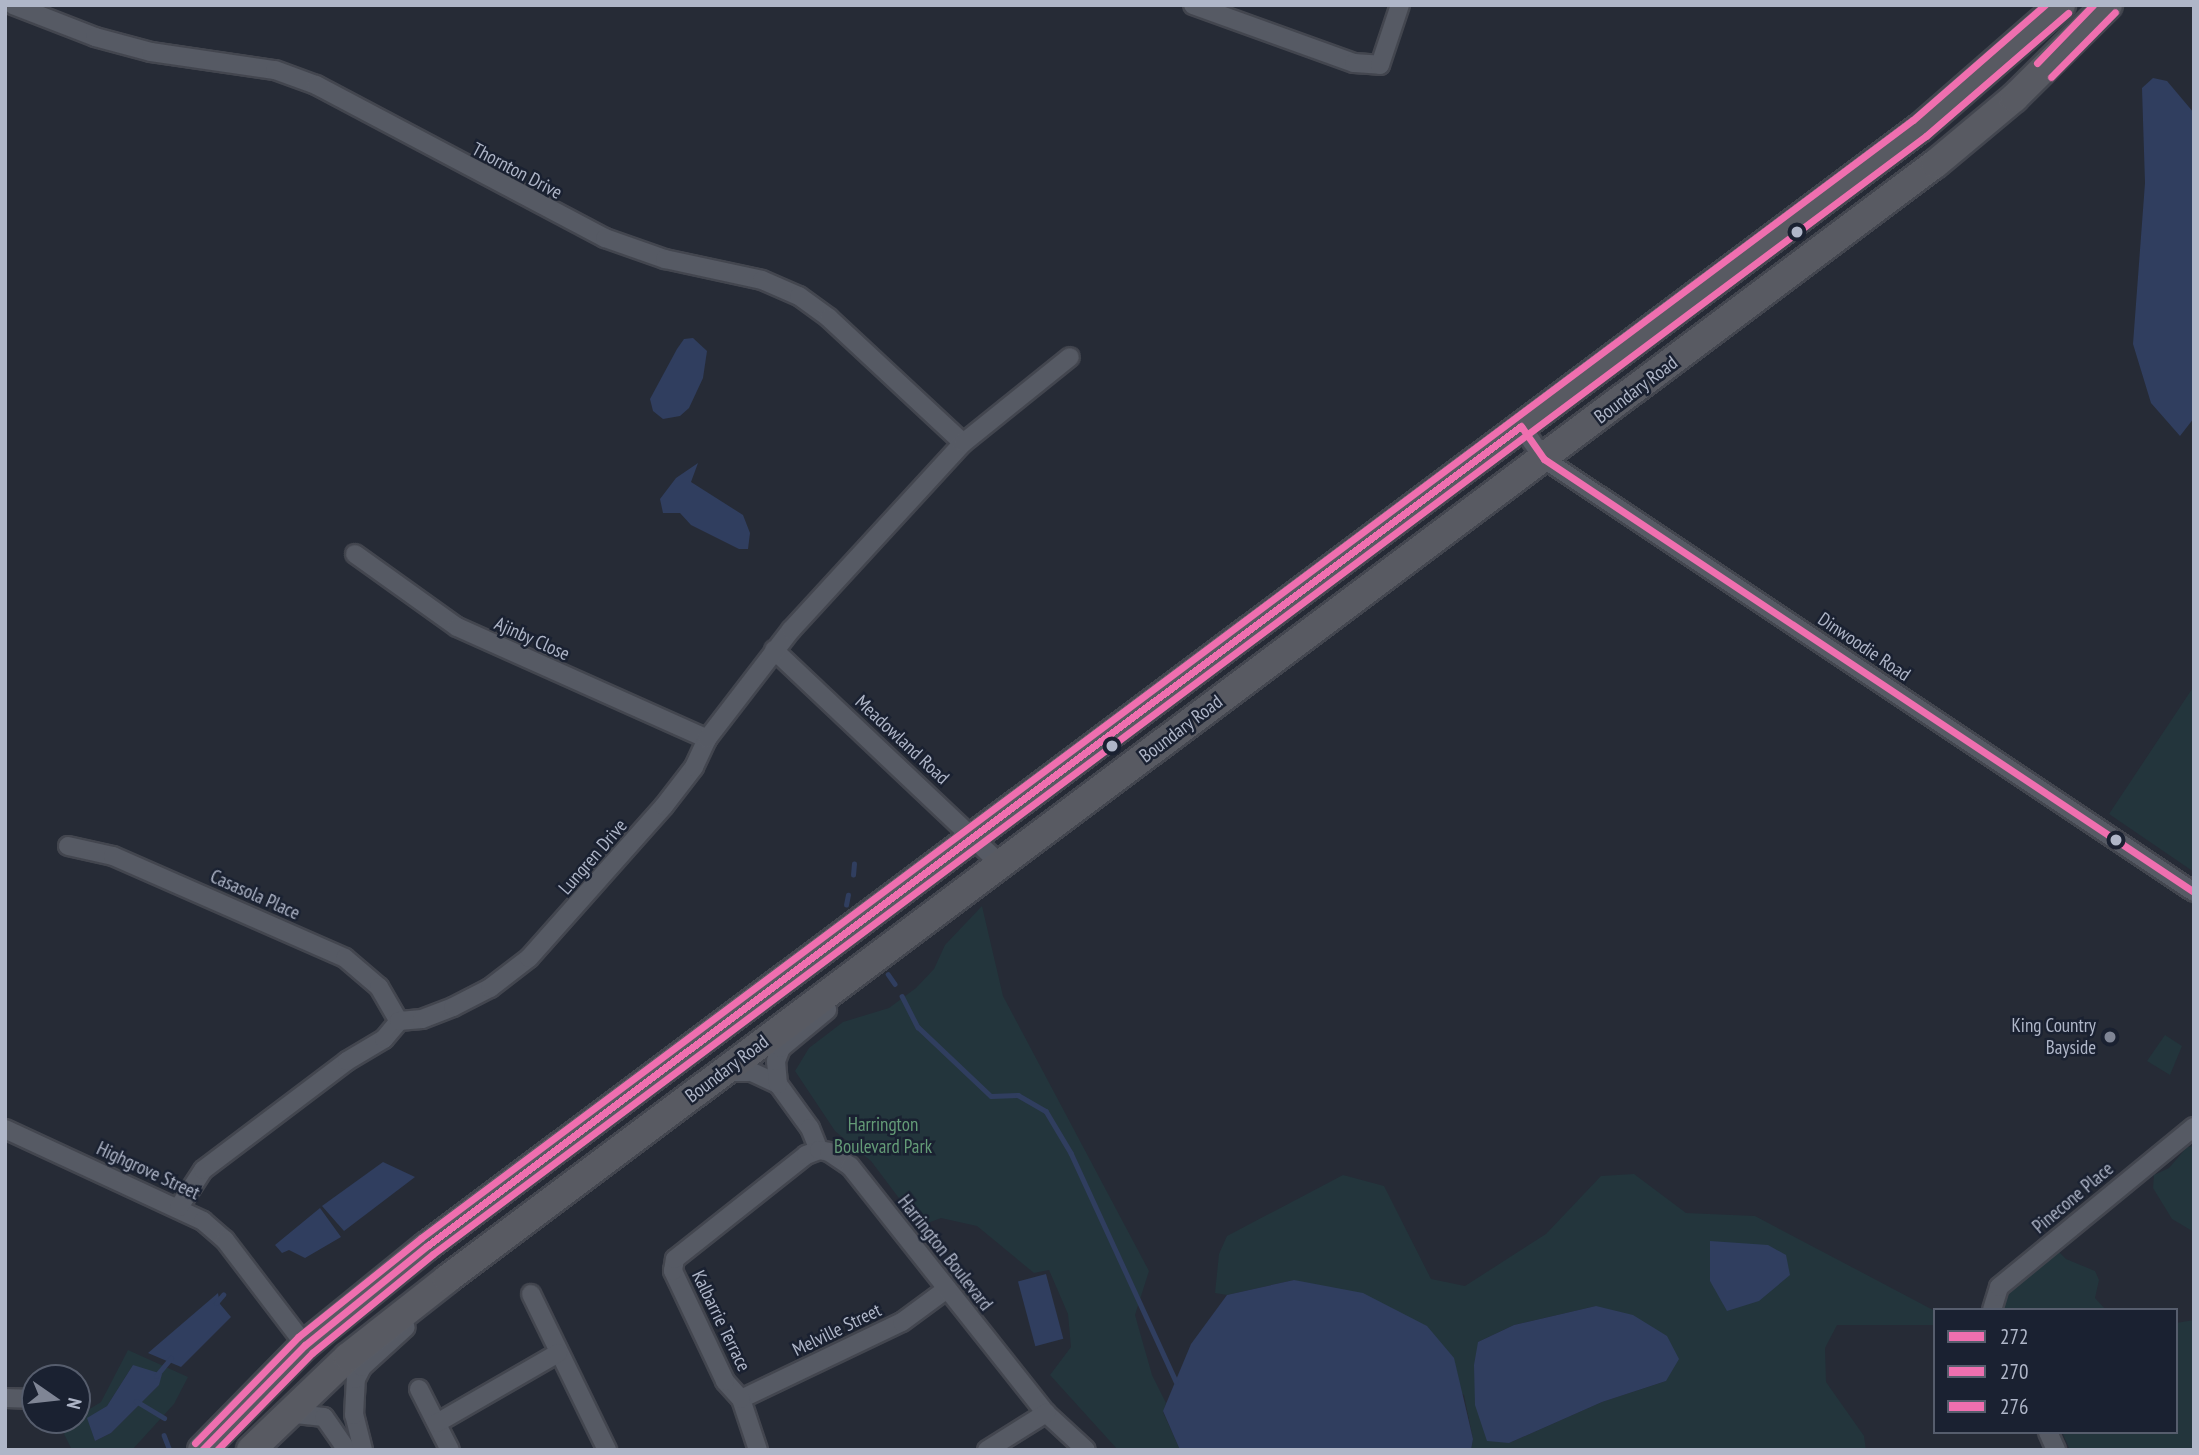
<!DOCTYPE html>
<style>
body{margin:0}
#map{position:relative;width:2199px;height:1455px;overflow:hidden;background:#262b36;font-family:"PT Sans Narrow",sans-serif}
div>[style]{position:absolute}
.green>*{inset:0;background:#23353c}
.water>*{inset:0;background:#303e5f;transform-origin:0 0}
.stream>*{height:4.5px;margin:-2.25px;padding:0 2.25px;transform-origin:2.25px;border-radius:2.25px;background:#303e5f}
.roads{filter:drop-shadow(2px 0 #43464f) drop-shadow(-2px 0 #43464f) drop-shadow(0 2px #43464f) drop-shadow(0 -2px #43464f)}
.minor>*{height:18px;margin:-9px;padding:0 9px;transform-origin:9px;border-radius:9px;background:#565a64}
.trunk>*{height:28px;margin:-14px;padding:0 14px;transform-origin:14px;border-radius:14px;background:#585a62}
.bus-1>*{height:7px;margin:-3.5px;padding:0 3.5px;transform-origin:3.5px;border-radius:3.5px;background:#ef6faf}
.bus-2>*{height:7px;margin:-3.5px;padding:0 3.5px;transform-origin:3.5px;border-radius:3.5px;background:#ef6faf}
.bus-3>*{height:7px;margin:-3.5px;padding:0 3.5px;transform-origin:3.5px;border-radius:3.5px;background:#ef6faf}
.dots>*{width:19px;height:19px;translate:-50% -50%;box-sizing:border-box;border:4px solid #1a2131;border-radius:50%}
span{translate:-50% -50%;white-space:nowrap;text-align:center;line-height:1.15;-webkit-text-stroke:5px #1a2131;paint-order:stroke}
.street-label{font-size:19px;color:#afb6c8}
.poi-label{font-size:19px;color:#afb6c8}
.right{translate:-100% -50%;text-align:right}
.park-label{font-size:19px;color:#649b77}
.frame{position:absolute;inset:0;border:7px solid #afb6c8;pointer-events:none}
.legend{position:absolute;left:1933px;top:1308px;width:245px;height:126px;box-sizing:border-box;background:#1a2131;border:2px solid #565d6d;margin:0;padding:9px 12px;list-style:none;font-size:21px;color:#afb6c8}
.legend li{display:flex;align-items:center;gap:14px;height:35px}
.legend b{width:35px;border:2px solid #565d6d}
.north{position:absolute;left:21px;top:1364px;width:70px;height:70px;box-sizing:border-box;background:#1a2131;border:2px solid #565d6d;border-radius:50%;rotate:104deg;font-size:19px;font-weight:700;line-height:28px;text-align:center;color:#afb6c8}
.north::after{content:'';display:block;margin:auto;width:24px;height:32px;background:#7f8595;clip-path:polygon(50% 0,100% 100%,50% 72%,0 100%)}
</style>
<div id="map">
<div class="green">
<div style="clip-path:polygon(2194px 686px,2194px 872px,2109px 814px)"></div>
<div style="clip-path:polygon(982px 906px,1003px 996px,1149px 1271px,1135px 1315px,1152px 1375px,1166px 1403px,1163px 1412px,1180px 1450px,1118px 1450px,1050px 1375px,1071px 1347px,1068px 1314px,1049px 1270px,1034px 1273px,977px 1226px,941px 1218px,920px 1226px,871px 1161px,835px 1131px,795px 1071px,809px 1048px,843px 1022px,889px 1008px,916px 988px,934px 969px,945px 945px)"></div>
<div style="clip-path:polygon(2165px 1035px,2182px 1046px,2170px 1075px,2147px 1061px)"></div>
<div style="clip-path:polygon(2194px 1146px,2194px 1232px,2172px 1219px,2153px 1188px,2154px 1175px,2169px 1168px,2187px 1147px)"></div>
<div style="clip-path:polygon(evenodd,1634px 1174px,1686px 1213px,1755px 1216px,1935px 1311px,1935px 1325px,1837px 1325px,1825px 1348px,1826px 1382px,1864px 1436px,1866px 1450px,1471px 1450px,1473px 1439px,1464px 1395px,1294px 1280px,1227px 1295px,1215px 1293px,1219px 1254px,1227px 1236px,1343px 1175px,1384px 1186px,1431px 1279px,1465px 1286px,1546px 1234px,1601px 1176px,1634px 1174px,1596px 1306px,1666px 1381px,1602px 1402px,1509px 1443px,1478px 1342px,1514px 1325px,1596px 1306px)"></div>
<div style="clip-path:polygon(2057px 1250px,2066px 1259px,2095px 1271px,2099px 1280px,2095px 1298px,2106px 1310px,2001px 1310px,2005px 1297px)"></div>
<div style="clip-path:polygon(2194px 1320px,2194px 1450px,2070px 1450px,2062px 1432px,2176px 1432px,2176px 1323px)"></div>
<div style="clip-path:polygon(evenodd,128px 1350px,188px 1377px,174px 1404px,132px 1450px,72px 1450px,64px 1434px,67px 1423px,101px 1402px,128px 1350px,133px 1365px,159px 1385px,111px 1433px,95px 1441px,88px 1419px,107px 1406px,133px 1365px)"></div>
</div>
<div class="water">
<div style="clip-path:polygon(2153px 78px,2167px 81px,2194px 113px,2194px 418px,2180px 436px,2151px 403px,2133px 344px,2145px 183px,2142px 88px)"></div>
<div style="clip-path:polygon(693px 338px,707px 351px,703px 378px,689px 408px,680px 416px,663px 419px,653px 411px,650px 399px,677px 349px,684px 339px)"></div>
<div style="clip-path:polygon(698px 463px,691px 482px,743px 515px,750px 533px,748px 549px,739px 549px,691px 525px,680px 513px,663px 513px,660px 499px,676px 478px)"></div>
<div style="clip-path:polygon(383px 1162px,415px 1177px,344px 1231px,322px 1206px)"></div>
<div style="clip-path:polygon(320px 1208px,341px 1237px,305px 1258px,289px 1250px,282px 1253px,275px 1245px)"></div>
<div style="clip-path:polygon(1710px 1241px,1768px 1245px,1786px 1255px,1790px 1275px,1759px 1301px,1727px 1311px,1710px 1281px)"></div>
<div style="left:1046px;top:1274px;width:67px;height:29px;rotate:75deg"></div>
<div style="clip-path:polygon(1294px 1280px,1363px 1293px,1427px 1326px,1454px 1358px,1473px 1439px,1471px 1450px,1180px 1450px,1163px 1411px,1191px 1344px,1227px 1295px)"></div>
<div style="clip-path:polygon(218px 1293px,220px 1304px,231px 1317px,181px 1367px,148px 1353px)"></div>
<div style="clip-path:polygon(1596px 1306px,1633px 1315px,1667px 1336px,1679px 1359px,1666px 1381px,1602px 1402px,1509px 1443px,1487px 1441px,1475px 1405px,1474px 1365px,1478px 1342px,1514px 1325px)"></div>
<div style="clip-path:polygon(133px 1365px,162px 1374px,159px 1385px,111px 1433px,95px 1441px,87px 1418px,107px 1406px)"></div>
</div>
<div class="stream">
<div style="left:853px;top:875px;width:11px;rotate:-85deg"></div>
<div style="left:846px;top:905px;width:10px;rotate:-79deg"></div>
<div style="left:888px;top:974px;width:12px;rotate:55deg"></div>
<div style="left:902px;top:996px;width:35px;rotate:63deg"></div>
<div style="left:918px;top:1027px;width:100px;rotate:43.4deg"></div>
<div style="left:991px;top:1096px;width:27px;rotate:-2deg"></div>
<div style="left:1018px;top:1095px;width:32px;rotate:30deg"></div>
<div style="left:1046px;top:1111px;width:49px;rotate:59.2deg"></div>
<div style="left:1071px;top:1153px;width:251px;rotate:65.3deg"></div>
<div style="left:216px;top:1303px;width:11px;rotate:-49deg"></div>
<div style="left:156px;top:1376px;width:23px;rotate:-50deg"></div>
<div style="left:136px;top:1401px;width:33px;rotate:31deg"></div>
<div style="left:164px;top:1435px;width:14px;rotate:69deg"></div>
</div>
<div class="roads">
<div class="minor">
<div style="left:13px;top:5px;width:88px;rotate:21.3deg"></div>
<div style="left:95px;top:37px;width:58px;rotate:15deg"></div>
<div style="left:151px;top:52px;width:125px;rotate:8.3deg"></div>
<div style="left:275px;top:70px;width:44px;rotate:20.1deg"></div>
<div style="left:316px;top:85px;width:327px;rotate:27.9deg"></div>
<div style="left:605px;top:238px;width:64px;rotate:19.3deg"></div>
<div style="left:665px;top:259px;width:99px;rotate:12.2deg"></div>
<div style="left:762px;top:280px;width:40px;rotate:23.4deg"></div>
<div style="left:799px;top:296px;width:37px;rotate:36deg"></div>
<div style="left:829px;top:318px;width:183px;rotate:43deg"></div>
<div style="left:1193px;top:5px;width:171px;rotate:19.8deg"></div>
<div style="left:1354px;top:63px;width:26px;rotate:4deg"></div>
<div style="left:1380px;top:65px;width:63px;rotate:-71.6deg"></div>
<div style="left:1521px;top:426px;width:40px;rotate:55.1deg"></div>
<div style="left:1544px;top:459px;width:781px;rotate:33.67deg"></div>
<div style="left:355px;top:554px;width:125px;rotate:35.6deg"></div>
<div style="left:457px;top:627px;width:274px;rotate:24.1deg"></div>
<div style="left:774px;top:650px;width:311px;rotate:43.4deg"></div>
<div style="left:68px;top:846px;width:46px;rotate:12.5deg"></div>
<div style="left:113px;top:856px;width:253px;rotate:23.7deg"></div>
<div style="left:345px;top:958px;width:45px;rotate:40.5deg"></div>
<div style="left:379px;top:987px;width:39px;rotate:60deg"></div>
<div style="left:726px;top:1072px;width:26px"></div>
<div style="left:752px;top:1072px;width:29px;rotate:25deg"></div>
<div style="left:778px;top:1084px;width:54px;rotate:54deg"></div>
<div style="left:810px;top:1128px;width:24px;rotate:68deg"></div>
<div style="left:778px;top:1084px;width:23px;rotate:-95deg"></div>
<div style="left:776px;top:1061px;width:14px;rotate:-69deg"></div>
<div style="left:781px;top:1048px;width:60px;rotate:-39.6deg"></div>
<div style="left:5px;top:1129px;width:218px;rotate:24.9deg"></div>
<div style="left:203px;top:1221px;width:29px;rotate:41deg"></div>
<div style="left:225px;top:1240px;width:132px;rotate:52.7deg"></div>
<div style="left:179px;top:1207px;width:44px;rotate:-57deg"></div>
<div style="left:203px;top:1170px;width:181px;rotate:-37.1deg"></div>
<div style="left:347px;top:1061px;width:43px;rotate:-30.7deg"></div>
<div style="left:384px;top:1039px;width:23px;rotate:-50deg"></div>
<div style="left:399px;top:1021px;width:23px;rotate:-5deg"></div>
<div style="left:422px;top:1019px;width:33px;rotate:-21deg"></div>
<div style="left:453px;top:1007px;width:42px;rotate:-27.2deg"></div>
<div style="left:490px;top:988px;width:49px;rotate:-37.6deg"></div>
<div style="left:529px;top:958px;width:203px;rotate:-48.4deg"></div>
<div style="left:664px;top:806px;width:49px;rotate:-52.4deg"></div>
<div style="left:694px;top:767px;width:31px;rotate:-65deg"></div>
<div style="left:707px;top:739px;width:138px;rotate:-52.4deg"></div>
<div style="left:791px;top:630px;width:254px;rotate:-47.4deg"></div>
<div style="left:963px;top:443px;width:137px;rotate:-38.8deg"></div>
<div style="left:531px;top:1294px;width:174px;rotate:64deg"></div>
<div style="left:1992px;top:1310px;width:24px;rotate:-73deg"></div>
<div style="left:1999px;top:1287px;width:252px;rotate:-39.4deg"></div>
<div style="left:419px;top:1389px;width:68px;rotate:63.1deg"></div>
<div style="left:5px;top:1398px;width:30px;rotate:2deg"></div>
<div style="left:741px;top:1399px;width:178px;rotate:-25.6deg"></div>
<div style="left:902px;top:1322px;width:56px;rotate:-36.3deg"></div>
<div style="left:286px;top:1413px;width:38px;rotate:6deg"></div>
<div style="left:324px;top:1417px;width:40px;rotate:55.1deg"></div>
<div style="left:437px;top:1423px;width:140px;rotate:-30deg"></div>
<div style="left:2048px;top:1432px;width:20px;rotate:66deg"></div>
<div style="left:363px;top:1450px;width:36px;rotate:-104deg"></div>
<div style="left:354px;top:1415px;width:36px;rotate:-87deg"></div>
<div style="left:356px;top:1379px;width:13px;rotate:-63deg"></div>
<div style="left:362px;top:1367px;width:59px;rotate:-42.3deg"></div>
<div style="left:758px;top:1450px;width:54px;rotate:-108.4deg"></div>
<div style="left:741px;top:1399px;width:24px;rotate:-132deg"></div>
<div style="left:725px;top:1381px;width:122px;rotate:-115.3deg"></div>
<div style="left:673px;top:1271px;width:12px;rotate:-81deg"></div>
<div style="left:675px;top:1259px;width:167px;rotate:-38.4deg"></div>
<div style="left:806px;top:1155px;width:14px;rotate:-21deg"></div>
<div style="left:819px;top:1150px;width:10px;rotate:11deg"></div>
<div style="left:829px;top:1152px;width:25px;rotate:34deg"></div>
<div style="left:850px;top:1166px;width:315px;rotate:51.6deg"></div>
<div style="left:1046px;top:1413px;width:54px;rotate:42.8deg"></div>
<div style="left:987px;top:1450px;width:70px;rotate:-32.1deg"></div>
</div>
<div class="trunk">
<div style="left:202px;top:1450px;width:147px;rotate:-45.6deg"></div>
<div style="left:305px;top:1345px;width:157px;rotate:-39.1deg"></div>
<div style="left:427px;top:1246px;width:1865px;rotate:-36.83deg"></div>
<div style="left:1920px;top:128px;width:187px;rotate:-41.1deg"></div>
<div style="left:251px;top:1450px;width:134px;rotate:-43.8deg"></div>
<div style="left:348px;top:1357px;width:126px;rotate:-38.2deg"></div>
<div style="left:447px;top:1279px;width:1859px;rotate:-36.85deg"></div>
<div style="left:1935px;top:164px;width:103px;rotate:-39.9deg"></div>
<div style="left:2014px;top:98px;width:132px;rotate:-44.7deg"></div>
</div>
</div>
<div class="bus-1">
<div style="left:202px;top:1450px;width:147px;rotate:-45.6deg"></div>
<div style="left:305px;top:1345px;width:157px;rotate:-39.1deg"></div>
<div style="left:427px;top:1246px;width:1367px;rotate:-36.85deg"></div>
<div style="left:1521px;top:426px;width:40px;rotate:55.1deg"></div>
<div style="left:1544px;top:459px;width:781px;rotate:33.67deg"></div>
</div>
<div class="bus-2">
<div style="left:2051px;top:77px;width:91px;rotate:-45.4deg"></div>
<div style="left:217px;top:1450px;width:136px;rotate:-45.6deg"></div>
<div style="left:312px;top:1353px;width:156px;rotate:-39.3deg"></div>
<div style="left:433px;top:1254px;width:1865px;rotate:-36.83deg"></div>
<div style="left:1926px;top:136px;width:188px;rotate:-40.9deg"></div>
</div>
<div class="bus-3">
<div style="left:2037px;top:63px;width:81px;rotate:-46deg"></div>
<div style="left:195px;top:1443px;width:148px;rotate:-45.8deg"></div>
<div style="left:298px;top:1337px;width:158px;rotate:-38.8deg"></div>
<div style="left:421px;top:1238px;width:1864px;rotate:-36.85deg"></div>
<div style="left:1913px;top:120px;width:175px;rotate:-41.1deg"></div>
</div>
<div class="dots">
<div style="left:1797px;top:232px;background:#afb6c8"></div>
<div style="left:1112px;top:746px;background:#afb6c8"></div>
<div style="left:2116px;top:840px;background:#afb6c8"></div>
<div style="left:2110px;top:1037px;background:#7f8595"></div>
</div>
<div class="street-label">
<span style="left:517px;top:171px;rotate:28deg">Thornton Drive</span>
<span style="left:1636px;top:390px;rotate:-37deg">Boundary Road</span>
<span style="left:532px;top:639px;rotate:24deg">Ajinby Close</span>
<span style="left:1864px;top:647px;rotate:34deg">Dinwoodie Road</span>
<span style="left:1181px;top:729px;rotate:-37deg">Boundary Road</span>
<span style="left:902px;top:740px;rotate:43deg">Meadowland Road</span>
<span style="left:593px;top:857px;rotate:-49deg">Lungren Drive</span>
<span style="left:255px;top:895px;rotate:24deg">Casasola Place</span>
<span style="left:727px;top:1069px;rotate:-37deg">Boundary Road</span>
<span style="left:148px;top:1171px;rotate:25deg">Highgrove Street</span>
<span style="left:2073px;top:1198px;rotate:-40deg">Pinecone Place</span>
<span style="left:945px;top:1253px;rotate:52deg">Harrington Boulevard</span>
<span style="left:721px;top:1321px;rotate:64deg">Kalbarrie Terrace</span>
<span style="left:837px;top:1330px;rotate:-26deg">Melville Street</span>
</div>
<div class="poi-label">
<span class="right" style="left:2096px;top:1037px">King Country<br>Bayside</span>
</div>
<div class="park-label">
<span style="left:883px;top:1136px">Harrington<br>Boulevard Park</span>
</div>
<div class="frame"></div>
<ul class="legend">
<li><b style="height:9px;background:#ef6faf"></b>272</li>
<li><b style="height:9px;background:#ef6faf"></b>270</li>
<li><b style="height:9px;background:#ef6faf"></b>276</li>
</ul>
<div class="north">N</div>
</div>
